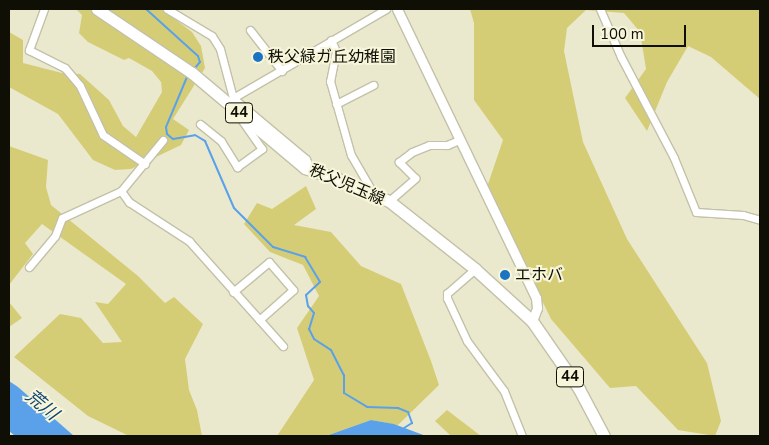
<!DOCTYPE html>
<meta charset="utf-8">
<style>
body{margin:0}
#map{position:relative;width:769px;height:445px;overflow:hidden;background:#eae9ce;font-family:"Nunito Sans","Noto Sans JP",sans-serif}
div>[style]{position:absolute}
.green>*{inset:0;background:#d5cd76}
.water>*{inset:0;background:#5aa1e9}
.stream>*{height:2px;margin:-1px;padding:0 1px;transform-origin:1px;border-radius:1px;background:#5aa1e9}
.roads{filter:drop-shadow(1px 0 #c3c1a8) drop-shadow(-1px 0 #c3c1a8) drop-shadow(0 1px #c3c1a8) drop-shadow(0 -1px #c3c1a8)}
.minor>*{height:7px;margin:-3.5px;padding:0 3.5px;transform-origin:3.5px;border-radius:3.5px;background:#fff}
.tertiary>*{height:9px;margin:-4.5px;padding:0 4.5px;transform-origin:4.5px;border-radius:4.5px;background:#fff}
.primary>*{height:11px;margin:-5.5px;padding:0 5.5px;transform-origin:5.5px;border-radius:5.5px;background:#fff}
.dots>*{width:14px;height:14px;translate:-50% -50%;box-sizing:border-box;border:2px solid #f7f6db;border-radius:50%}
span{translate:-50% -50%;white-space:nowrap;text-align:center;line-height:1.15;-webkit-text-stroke:4px #f7f6db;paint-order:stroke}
.shield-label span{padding:1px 4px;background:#f7f6db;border:1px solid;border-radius:4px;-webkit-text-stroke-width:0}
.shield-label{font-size:15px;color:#0f0f06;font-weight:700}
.poi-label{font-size:16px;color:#0f0f06}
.left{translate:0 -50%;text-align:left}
.street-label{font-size:16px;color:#0f0f06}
.water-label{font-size:18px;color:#0f4371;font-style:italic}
.frame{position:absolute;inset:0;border:10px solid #0f0f06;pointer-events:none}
.scale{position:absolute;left:592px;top:25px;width:94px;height:22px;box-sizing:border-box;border:2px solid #0f0f06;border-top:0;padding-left:6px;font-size:15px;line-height:18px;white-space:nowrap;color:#0f0f06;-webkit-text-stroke:4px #f7f6db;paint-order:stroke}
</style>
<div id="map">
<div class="green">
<div style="clip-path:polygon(76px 9px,161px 9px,192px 32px,201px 46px,205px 68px,173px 119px,189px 130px,181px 145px,131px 169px,115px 170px,93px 160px,58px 114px,9px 87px,9px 32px,23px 40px,23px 63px,62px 73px,80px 74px,109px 100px,123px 126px,136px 137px,162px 92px,161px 82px,152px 71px,129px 58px,124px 60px,88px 42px,79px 33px,82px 15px)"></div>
<div style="clip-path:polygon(470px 9px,760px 9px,760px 99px,711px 57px,688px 46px,667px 82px,647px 131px,625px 98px,646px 69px,640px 32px,624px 13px,586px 10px,567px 28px,564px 51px,583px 142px,627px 239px,707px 363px,721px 421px,715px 436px,678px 430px,636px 386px,610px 388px,551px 319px,487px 187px,503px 140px,474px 100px,474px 23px)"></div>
<div style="clip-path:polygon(9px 146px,48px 160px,46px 187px,51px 205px,138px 276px,165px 303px,174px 297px,203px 324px,185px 359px,189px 390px,197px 410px,202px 436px,129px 436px,88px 416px,14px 357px,60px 314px,81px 318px,103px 343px,122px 342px,95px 302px,108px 304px,126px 284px,42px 224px,25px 243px,33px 254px,9px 285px)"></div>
<div style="clip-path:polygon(306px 186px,316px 209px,294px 225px,331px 232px,361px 266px,401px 284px,431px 361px,439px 385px,398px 425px,371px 420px,326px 436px,277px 436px,314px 380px,297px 328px,319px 296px,303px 265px,270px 252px,244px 224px,257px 203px,272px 209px)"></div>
<div style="clip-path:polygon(9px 302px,22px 318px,9px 327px)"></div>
<div style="clip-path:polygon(447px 410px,481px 436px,451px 436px,435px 421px)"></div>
</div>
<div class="water">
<div style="clip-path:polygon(9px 381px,18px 387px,74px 436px,15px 436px,9px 431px)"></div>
<div style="clip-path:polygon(371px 420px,394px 424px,426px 436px,326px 436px)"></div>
</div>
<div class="stream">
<div style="left:146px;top:9px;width:70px;rotate:42.1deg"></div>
<div style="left:198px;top:56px;width:6px;rotate:72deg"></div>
<div style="left:200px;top:62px;width:8px;rotate:130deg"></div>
<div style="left:187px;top:77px;width:54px;rotate:112.8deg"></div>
<div style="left:166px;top:127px;width:7px;rotate:82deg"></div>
<div style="left:167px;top:134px;width:8px;rotate:40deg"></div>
<div style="left:173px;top:139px;width:22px;rotate:-10deg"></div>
<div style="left:195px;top:135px;width:12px;rotate:31deg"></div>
<div style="left:205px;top:141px;width:73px;rotate:66.6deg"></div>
<div style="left:234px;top:208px;width:55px;rotate:45deg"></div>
<div style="left:273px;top:247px;width:34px;rotate:17deg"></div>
<div style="left:305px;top:257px;width:29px;rotate:59deg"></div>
<div style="left:320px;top:282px;width:19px;rotate:137deg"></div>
<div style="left:306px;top:295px;width:11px;rotate:80deg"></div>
<div style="left:308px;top:306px;width:9px;rotate:49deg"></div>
<div style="left:314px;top:313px;width:17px;rotate:107deg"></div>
<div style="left:309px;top:329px;width:11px;rotate:63deg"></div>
<div style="left:314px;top:339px;width:20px;rotate:33deg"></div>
<div style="left:331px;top:350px;width:28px;rotate:63deg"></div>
<div style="left:344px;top:375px;width:18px;rotate:90deg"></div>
<div style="left:344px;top:393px;width:27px;rotate:31deg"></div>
<div style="left:367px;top:407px;width:31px;rotate:2deg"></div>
<div style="left:398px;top:408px;width:11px;rotate:22deg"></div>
<div style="left:408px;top:412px;width:12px;rotate:70deg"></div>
<div style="left:412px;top:423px;width:9px;rotate:148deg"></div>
</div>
<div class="roads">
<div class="minor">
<div style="left:44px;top:9px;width:44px;rotate:110.1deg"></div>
<div style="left:29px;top:50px;width:40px;rotate:26.6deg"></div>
<div style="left:65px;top:68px;width:23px;rotate:50deg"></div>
<div style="left:80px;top:86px;width:54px;rotate:64.9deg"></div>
<div style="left:103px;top:135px;width:51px;rotate:34.6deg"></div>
<div style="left:167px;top:9px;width:52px;rotate:31deg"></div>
<div style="left:212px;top:36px;width:15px;rotate:58deg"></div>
<div style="left:220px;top:49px;width:51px;rotate:75.1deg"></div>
<div style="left:233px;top:98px;width:95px;rotate:39.9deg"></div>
<div style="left:306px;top:159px;width:12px;rotate:66deg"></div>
<div style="left:600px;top:9px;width:52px;rotate:66.4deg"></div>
<div style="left:621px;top:57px;width:114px;rotate:62.3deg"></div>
<div style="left:674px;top:158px;width:58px;rotate:67.8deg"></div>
<div style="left:696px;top:212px;width:47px;rotate:3.7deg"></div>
<div style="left:743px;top:215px;width:18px;rotate:16deg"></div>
<div style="left:250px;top:30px;width:52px;rotate:52deg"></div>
<div style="left:331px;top:40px;width:12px;rotate:66deg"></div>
<div style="left:336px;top:51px;width:31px;rotate:101deg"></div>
<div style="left:330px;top:81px;width:77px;rotate:74.2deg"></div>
<div style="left:351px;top:155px;width:44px;rotate:59.9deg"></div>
<div style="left:233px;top:98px;width:177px;rotate:-30.2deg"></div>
<div style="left:336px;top:104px;width:42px;rotate:-27.2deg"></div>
<div style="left:200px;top:124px;width:27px;rotate:39deg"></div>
<div style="left:221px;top:141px;width:31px;rotate:58deg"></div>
<div style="left:237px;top:167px;width:31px;rotate:-36deg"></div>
<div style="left:262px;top:149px;width:37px;rotate:-125deg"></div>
<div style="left:163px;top:140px;width:66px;rotate:129.5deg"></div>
<div style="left:121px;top:191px;width:14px;rotate:54deg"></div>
<div style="left:129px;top:202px;width:72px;rotate:33deg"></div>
<div style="left:189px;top:241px;width:141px;rotate:48.2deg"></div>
<div style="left:389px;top:201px;width:35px;rotate:-41deg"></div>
<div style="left:415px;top:178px;width:23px;rotate:-135deg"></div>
<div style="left:399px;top:162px;width:16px;rotate:-38deg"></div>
<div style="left:412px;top:152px;width:18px;rotate:-22deg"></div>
<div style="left:429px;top:145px;width:18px"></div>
<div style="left:447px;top:145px;width:13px;rotate:-23deg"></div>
<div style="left:29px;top:267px;width:40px;rotate:-50deg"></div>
<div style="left:55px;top:236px;width:19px;rotate:-69deg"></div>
<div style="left:62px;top:218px;width:65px;rotate:-24.6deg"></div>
<div style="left:475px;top:269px;width:37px;rotate:139deg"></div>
<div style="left:447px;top:293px;width:5px;rotate:90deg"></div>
<div style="left:447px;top:298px;width:47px;rotate:65.1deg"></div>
<div style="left:467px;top:341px;width:62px;rotate:53.5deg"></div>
<div style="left:504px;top:391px;width:48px;rotate:68.2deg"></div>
<div style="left:233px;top:292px;width:47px;rotate:-39.8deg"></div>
<div style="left:269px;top:262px;width:37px;rotate:49deg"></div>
<div style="left:293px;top:290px;width:45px;rotate:138.6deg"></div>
</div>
<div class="tertiary">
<div style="left:397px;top:9px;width:321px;rotate:64.3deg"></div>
<div style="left:536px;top:298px;width:10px;rotate:84deg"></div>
<div style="left:537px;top:308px;width:14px;rotate:111deg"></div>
</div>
<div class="primary">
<div style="left:97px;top:9px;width:115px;rotate:34deg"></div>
<div style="left:192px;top:73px;width:148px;rotate:40.1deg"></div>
<div style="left:305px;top:168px;width:41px;rotate:18.4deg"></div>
<div style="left:344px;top:181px;width:49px;rotate:24deg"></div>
<div style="left:389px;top:201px;width:110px;rotate:38.3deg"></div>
<div style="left:475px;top:269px;width:77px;rotate:42.4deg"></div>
<div style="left:532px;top:321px;width:83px;rotate:55.3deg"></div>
<div style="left:579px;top:389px;width:53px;rotate:62deg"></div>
</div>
</div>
<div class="dots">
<div style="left:258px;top:57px;background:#1b74c2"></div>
<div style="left:505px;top:275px;background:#1b74c2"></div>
</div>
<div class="shield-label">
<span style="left:239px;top:113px">44</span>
<span style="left:570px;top:377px">44</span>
</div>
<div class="poi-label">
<span class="left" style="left:268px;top:57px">秩父緑ガ丘幼稚園</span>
<span class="left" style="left:515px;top:275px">エホバ</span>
</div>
<div class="street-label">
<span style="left:347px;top:185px;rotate:23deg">秩父児玉線</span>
</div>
<div class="water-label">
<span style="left:42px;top:405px;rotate:40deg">荒川</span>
</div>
<div class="frame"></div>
<div class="scale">100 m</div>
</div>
